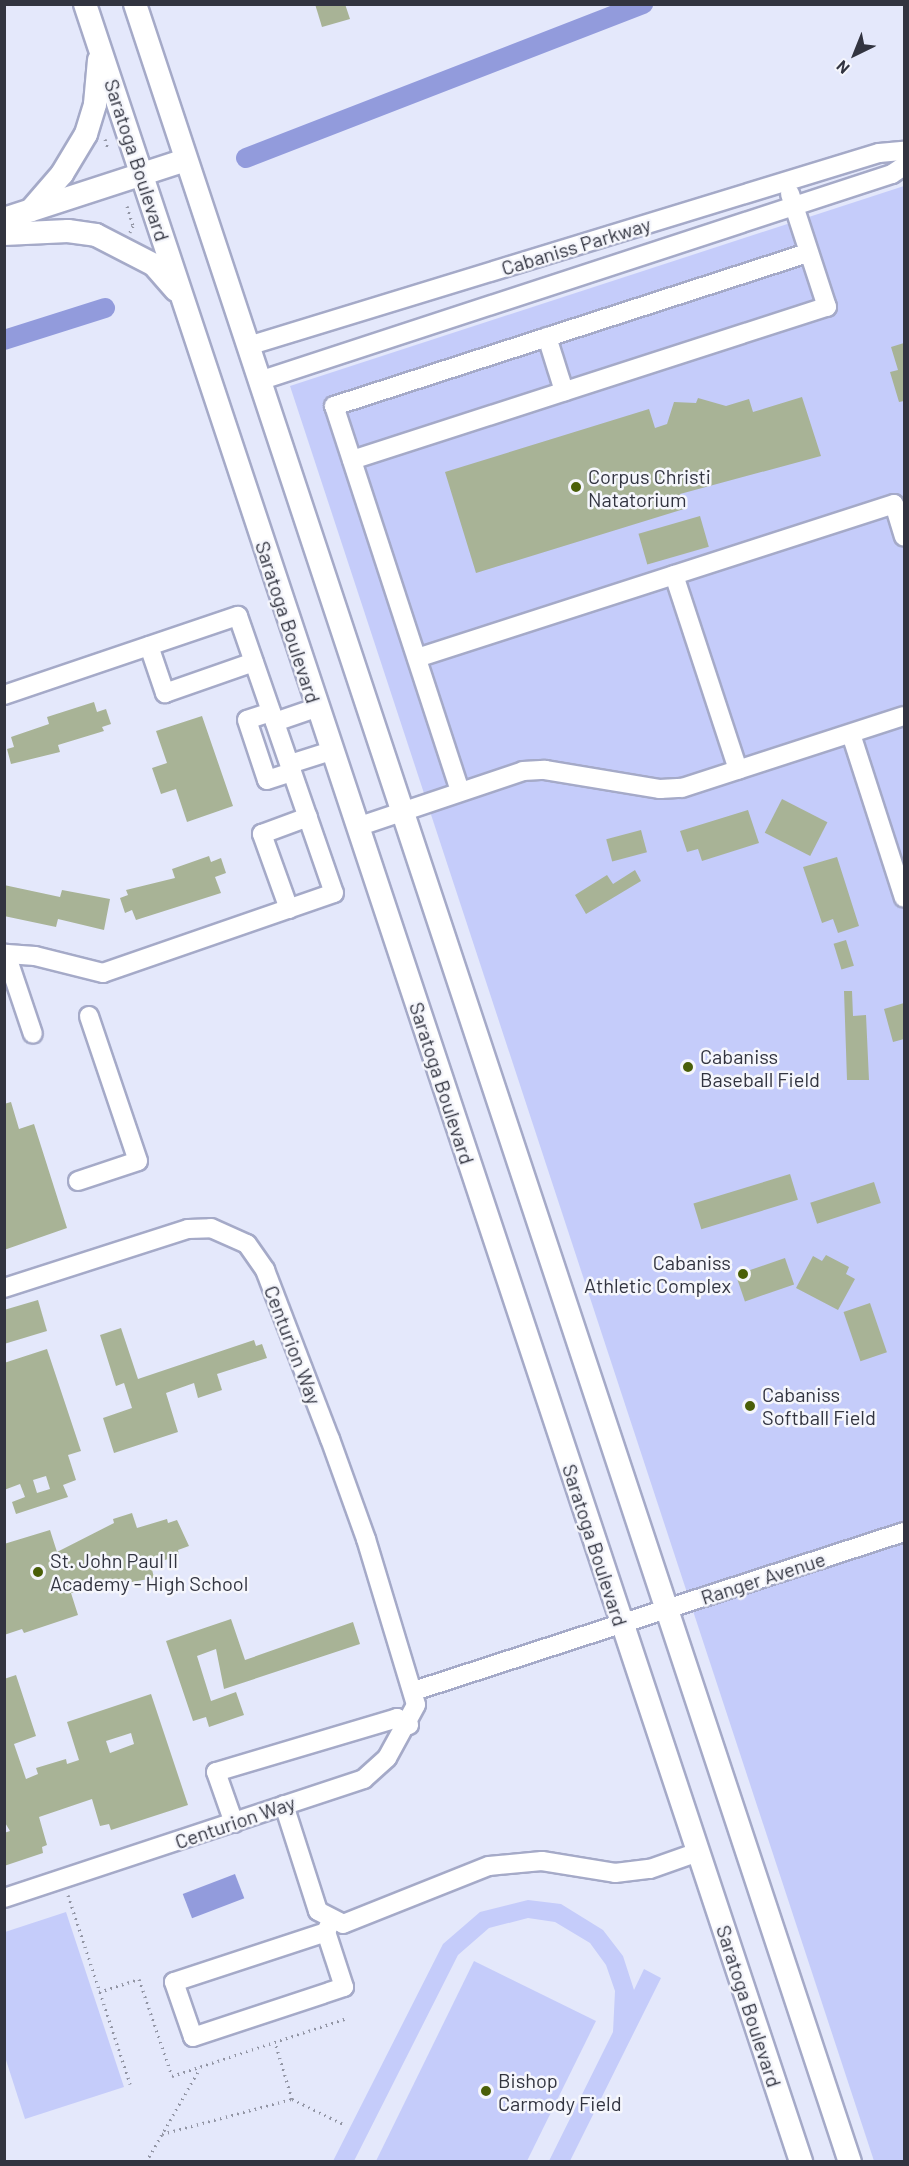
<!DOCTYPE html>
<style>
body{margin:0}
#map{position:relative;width:909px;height:2166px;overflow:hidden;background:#e4e8fb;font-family:Barlow,sans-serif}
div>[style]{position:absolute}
.green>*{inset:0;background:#c5ccfa}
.water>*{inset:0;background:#929bdc;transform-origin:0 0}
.canal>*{height:20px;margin:-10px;padding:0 10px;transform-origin:10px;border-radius:10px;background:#929bdc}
.building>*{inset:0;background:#a8b396;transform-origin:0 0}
.path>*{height:3px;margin-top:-1.5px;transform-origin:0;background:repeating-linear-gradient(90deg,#9295a4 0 1.5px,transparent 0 6px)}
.roads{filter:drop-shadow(2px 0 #a5aac8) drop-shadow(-2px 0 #a5aac8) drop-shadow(0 2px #a5aac8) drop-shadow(0 -2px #a5aac8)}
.minor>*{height:18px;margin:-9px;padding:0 9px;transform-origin:9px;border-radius:9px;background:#fff}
.major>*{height:22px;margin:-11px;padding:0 11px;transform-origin:11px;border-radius:11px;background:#fff}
.dots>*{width:16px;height:16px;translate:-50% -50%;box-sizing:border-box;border:3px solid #f5f6fc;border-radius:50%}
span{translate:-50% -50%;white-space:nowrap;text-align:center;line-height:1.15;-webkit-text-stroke:5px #f5f6fc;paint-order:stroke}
.street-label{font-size:20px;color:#323440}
.poi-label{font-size:20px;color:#323440}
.left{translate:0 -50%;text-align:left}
.right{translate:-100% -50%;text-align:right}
.frame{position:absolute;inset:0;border:6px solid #323440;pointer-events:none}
.north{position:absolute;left:825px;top:24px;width:60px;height:60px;-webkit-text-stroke:4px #f5f6fc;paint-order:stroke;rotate:223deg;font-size:16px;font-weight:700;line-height:24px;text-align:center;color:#323440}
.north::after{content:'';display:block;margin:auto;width:21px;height:27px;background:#323440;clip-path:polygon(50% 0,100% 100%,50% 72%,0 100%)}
</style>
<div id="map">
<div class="green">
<div style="clip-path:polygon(904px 186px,904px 2161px,874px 2161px,290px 386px)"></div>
<div style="clip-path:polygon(528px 1900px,561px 1904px,603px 1930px,623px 1956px,634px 1990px,644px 1969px,661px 1978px,570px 2161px,549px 2161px,613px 2032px,615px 1991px,606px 1965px,590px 1943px,555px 1922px,528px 1918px,489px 1928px,458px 1955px,354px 2161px,333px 2161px,443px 1944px,480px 1912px)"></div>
<div style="clip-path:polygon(66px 1912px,124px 2087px,25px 2119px,5px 2057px,5px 1932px)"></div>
<div style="clip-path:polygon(474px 1961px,596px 2021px,527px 2161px,376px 2161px)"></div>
</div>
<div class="water">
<div style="left:235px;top:1874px;width:26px;height:56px;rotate:69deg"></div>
</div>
<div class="canal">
<div style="left:246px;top:158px;width:426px;rotate:-21.2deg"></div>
<div style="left:4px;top:340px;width:106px;rotate:-17.6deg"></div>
</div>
<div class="building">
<div style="clip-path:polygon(315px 4px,345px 4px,350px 19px,322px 27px)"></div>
<div style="clip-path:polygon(904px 343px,904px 401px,899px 402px,890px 372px,898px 370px,891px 347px)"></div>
<div style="clip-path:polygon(802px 397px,821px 456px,680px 494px,684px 509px,476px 573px,445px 472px,649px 409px,655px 428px,667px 424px,674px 402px,696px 403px,698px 398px,726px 406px,749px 399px,753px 412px)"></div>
<div style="left:700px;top:516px;width:32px;height:64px;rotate:74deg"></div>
<div style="clip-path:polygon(94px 702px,97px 712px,106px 709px,111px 724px,102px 727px,104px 731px,58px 745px,60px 752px,11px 764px,7px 749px,14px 747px,11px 737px,49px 724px,47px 717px)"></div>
<div style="clip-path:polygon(202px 716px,233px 806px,187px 822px,176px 789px,161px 794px,152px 768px,167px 763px,156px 731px)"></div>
<div style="left:782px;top:799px;width:51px;height:38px;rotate:27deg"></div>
<div style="clip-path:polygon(748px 810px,759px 843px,702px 861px,698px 849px,687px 852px,680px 831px)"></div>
<div style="left:641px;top:830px;width:23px;height:36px;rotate:75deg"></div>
<div style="clip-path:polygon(209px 856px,211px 862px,221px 858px,226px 873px,215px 877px,221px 893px,136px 920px,132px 910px,125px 913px,120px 898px,128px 895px,126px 890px,175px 878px,172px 869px)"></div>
<div style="clip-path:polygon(837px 857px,859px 926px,838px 933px,833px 919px,822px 923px,803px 867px)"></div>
<div style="clip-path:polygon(635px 870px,641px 881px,586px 914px,575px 895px,607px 875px,613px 884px)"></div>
<div style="clip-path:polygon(4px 885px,60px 897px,62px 890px,110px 899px,104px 930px,58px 919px,56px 927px,4px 916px)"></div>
<div style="left:846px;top:940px;width:27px;height:13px;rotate:73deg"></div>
<div style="clip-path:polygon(844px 991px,852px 991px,853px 1016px,866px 1015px,869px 1080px,847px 1080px)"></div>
<div style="clip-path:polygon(904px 1003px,904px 1039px,893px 1042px,884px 1009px)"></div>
<div style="clip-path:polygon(11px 1102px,19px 1129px,34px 1124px,67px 1228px,4px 1250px,4px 1104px)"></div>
<div style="left:790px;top:1174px;width:27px;height:101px;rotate:73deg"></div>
<div style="left:874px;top:1182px;width:22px;height:67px;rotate:72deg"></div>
<div style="clip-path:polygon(826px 1255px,849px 1267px,846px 1274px,855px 1279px,838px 1310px,796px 1288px,813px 1256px,822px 1261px)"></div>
<div style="left:785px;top:1258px;width:28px;height:52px;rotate:71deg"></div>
<div style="clip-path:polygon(38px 1300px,47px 1331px,4px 1344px,4px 1310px)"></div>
<div style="left:870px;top:1303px;width:52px;height:28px;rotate:71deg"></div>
<div style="clip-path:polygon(121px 1328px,138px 1379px,254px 1340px,256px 1346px,262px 1344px,267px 1358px,217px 1374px,222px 1390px,198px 1398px,194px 1383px,166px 1393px,178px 1432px,114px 1453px,103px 1418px,132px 1408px,124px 1383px,116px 1386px,100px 1335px)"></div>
<div style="clip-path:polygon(evenodd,47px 1349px,81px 1451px,68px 1455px,76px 1480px,63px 1485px,68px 1497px,16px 1514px,12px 1502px,25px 1497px,20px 1484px,4px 1490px,4px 1363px,47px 1349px,46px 1476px,50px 1489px,37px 1493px,33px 1480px,46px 1476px)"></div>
<div style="clip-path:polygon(132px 1513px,137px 1528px,167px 1519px,168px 1523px,177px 1520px,189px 1546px,178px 1550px,179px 1555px,151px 1565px,154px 1578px,71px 1593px,78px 1615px,24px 1633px,22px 1629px,4px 1635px,4px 1544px,50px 1530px,57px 1552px,114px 1523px,113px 1519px)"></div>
<div style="clip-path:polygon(231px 1619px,245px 1660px,353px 1622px,360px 1644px,224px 1689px,216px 1649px,197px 1656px,211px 1701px,236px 1692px,244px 1715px,209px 1727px,206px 1717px,193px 1721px,166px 1641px)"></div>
<div style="clip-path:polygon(evenodd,16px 1675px,36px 1736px,14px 1744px,26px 1779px,38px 1774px,36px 1768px,66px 1759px,67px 1764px,79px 1760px,67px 1722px,151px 1694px,188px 1805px,111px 1830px,109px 1824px,100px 1826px,92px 1799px,39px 1817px,47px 1845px,42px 1847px,43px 1853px,4px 1866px,4px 1833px,10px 1831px,4px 1821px,4px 1679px,16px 1675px,131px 1733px,134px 1744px,110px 1753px,106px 1741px,131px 1733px)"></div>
</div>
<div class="path">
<div style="left:105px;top:139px;width:10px;rotate:73deg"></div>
<div style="left:127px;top:206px;width:21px;rotate:73deg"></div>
<div style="left:133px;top:226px;width:7px;rotate:117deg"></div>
<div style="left:68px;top:1895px;width:199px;rotate:71.8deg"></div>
<div style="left:99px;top:1992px;width:42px;rotate:-18deg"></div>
<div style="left:139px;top:1979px;width:102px;rotate:71.2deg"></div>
<div style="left:172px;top:2076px;width:184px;rotate:-18.3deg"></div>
<div style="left:292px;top:2099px;width:59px;rotate:26.1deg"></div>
<div style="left:162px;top:2134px;width:135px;rotate:-15.1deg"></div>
<div style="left:292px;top:2099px;width:59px;rotate:-106.6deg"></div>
<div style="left:146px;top:2162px;width:108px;rotate:-60.1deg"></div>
</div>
<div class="roads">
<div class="minor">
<div style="left:547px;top:337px;width:57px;rotate:72.5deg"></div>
<div style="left:248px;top:346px;width:660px;rotate:-17.01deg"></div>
<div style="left:879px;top:153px;width:25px;rotate:-5deg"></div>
<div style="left:259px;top:381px;width:666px;rotate:-18.11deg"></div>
<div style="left:892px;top:174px;width:14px;rotate:-34deg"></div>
<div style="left:352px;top:460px;width:499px;rotate:-17.9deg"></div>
<div style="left:827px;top:307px;width:119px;rotate:-108.1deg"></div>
<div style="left:674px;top:575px;width:205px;rotate:71.8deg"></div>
<div style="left:149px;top:646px;width:50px;rotate:71.2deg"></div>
<div style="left:165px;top:693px;width:94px;rotate:-19.2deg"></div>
<div style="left:417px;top:658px;width:501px;rotate:-17.89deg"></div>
<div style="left:894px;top:504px;width:34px;rotate:73deg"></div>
<div style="left:4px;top:695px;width:247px;rotate:-18.7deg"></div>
<div style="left:238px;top:616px;width:293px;rotate:70.9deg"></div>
<div style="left:334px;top:893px;width:244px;rotate:160.9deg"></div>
<div style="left:103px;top:973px;width:70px;rotate:-166deg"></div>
<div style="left:35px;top:956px;width:31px;rotate:-176deg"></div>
<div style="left:271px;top:712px;width:25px;rotate:162deg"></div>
<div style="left:247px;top:720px;width:63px;rotate:71.6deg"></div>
<div style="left:267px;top:780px;width:26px;rotate:-18deg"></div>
<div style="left:275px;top:722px;width:43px;rotate:-18.9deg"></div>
<div style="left:851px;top:734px;width:172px;rotate:72.1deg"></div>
<div style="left:290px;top:764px;width:43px;rotate:-17.6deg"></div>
<div style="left:460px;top:791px;width:405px;rotate:-108.1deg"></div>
<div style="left:334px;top:406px;width:499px;rotate:-17.9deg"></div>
<div style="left:357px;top:827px;width:175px;rotate:-18.6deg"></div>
<div style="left:523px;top:771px;width:22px;rotate:-3deg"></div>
<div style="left:545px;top:770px;width:117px;rotate:9.4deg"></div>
<div style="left:660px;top:789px;width:22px;rotate:-3deg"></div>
<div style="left:682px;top:788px;width:233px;rotate:-18deg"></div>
<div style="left:289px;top:909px;width:80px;rotate:-109.8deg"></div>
<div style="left:262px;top:834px;width:49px;rotate:-20.3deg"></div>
<div style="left:6px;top:954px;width:84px;rotate:71.4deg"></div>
<div style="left:78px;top:1181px;width:63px;rotate:-18.4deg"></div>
<div style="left:138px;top:1161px;width:153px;rotate:-108.7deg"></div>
<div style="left:4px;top:1288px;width:193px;rotate:-17.8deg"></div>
<div style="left:188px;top:1229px;width:23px;rotate:-2deg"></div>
<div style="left:211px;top:1228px;width:39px;rotate:24deg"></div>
<div style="left:247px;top:1244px;width:32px;rotate:55deg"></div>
<div style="left:265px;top:1270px;width:181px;rotate:69deg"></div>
<div style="left:330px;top:1439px;width:106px;rotate:70.2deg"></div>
<div style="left:366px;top:1539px;width:173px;rotate:73.2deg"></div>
<div style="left:416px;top:1705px;width:60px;rotate:118.7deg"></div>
<div style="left:387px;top:1758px;width:31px;rotate:138deg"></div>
<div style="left:364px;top:1779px;width:379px;rotate:161.7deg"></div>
<div style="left:414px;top:1691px;width:515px;rotate:-17.98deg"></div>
<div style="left:284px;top:1805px;width:111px;rotate:72.2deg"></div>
<div style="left:318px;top:1911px;width:28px;rotate:27deg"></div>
<div style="left:343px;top:1924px;width:157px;rotate:-21.7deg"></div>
<div style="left:489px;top:1866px;width:53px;rotate:-5.4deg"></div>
<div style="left:542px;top:1861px;width:74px;rotate:9.3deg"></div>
<div style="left:615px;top:1873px;width:35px;rotate:-7deg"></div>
<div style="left:650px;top:1869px;width:51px;rotate:-19.5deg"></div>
<div style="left:234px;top:1823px;width:54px;rotate:-109.4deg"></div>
<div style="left:216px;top:1772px;width:189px;rotate:-16.6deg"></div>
<div style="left:397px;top:1718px;width:14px;rotate:30deg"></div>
<div style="left:326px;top:1932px;width:160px;rotate:161.8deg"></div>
<div style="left:174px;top:1982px;width:58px;rotate:70.9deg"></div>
<div style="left:193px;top:2037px;width:159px;rotate:-18.3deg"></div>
<div style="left:344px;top:1987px;width:58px;rotate:-108.1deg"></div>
<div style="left:326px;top:1932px;width:12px;rotate:-66deg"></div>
</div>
<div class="major">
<div style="left:85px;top:4px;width:2274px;rotate:71.64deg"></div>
<div style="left:135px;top:4px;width:2273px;rotate:71.67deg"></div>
<div style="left:31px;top:210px;width:48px;rotate:-49.3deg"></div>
<div style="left:62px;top:174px;width:47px;rotate:-59deg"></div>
<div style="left:86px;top:134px;width:31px;rotate:-73deg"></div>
<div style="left:95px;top:104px;width:44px;rotate:-84.8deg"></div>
<div style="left:4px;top:219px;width:191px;rotate:-18deg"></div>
<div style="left:4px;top:234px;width:64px;rotate:-2.7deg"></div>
<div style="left:68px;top:231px;width:28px;rotate:8deg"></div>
<div style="left:96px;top:235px;width:65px;rotate:27.3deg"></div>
<div style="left:154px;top:265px;width:33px;rotate:49deg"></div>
</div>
</div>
<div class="dots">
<div style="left:576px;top:487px;background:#4a5f08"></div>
<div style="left:688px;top:1067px;background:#4a5f08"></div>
<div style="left:743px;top:1274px;background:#4a5f08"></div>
<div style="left:750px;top:1406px;background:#4a5f08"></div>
<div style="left:38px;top:1572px;background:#4a5f08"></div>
<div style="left:486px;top:2091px;background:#4a5f08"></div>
</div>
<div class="street-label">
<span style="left:137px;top:160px;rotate:72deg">Saratoga Boulevard</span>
<span style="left:576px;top:246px;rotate:-17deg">Cabaniss Parkway</span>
<span style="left:288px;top:622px;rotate:72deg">Saratoga Boulevard</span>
<span style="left:442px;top:1083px;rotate:72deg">Saratoga Boulevard</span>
<span style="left:293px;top:1345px;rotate:69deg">Centurion Way</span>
<span style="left:595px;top:1545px;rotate:72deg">Saratoga Boulevard</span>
<span style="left:763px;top:1578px;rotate:-18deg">Ranger Avenue</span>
<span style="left:235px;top:1822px;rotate:-19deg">Centurion Way</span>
<span style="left:749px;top:2006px;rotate:72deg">Saratoga Boulevard</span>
</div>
<div class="poi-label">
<span class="left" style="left:588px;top:488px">Corpus Christi<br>Natatorium</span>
<span class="left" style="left:700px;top:1068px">Cabaniss<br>Baseball Field</span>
<span class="right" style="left:731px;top:1274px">Cabaniss<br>Athletic Complex</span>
<span class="left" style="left:762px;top:1406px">Cabaniss<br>Softball Field</span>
<span class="left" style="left:50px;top:1572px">St. John Paul II<br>Academy - High School</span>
<span class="left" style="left:498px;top:2092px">Bishop<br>Carmody Field</span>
</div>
<div class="frame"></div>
<div class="north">N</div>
</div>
